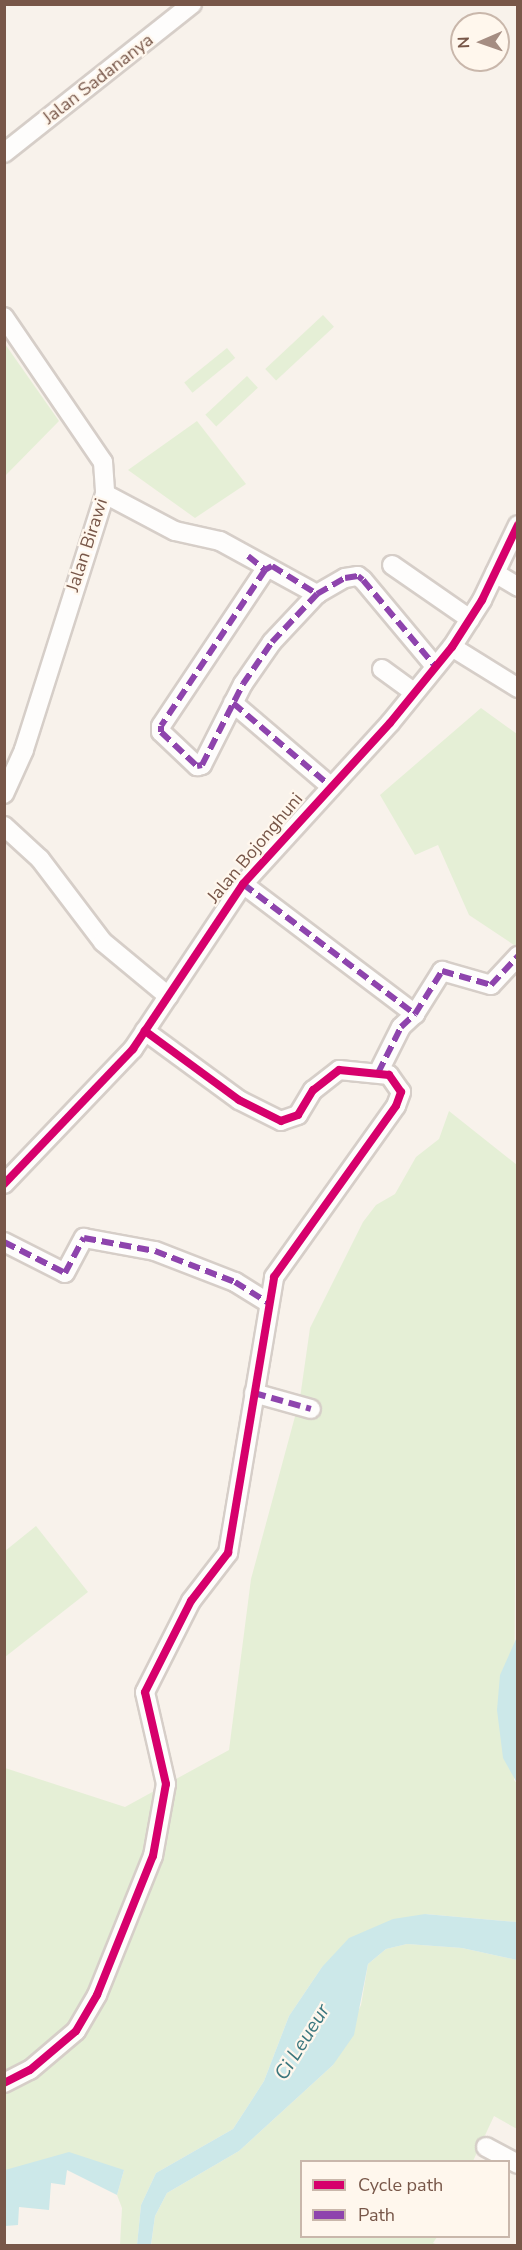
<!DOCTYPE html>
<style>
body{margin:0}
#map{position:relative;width:522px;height:2250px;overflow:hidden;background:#f8f2eb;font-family:"Nunito Sans",sans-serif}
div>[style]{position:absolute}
.green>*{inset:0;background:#e5efd6;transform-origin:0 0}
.water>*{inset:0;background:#cce8e9}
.roads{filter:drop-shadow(2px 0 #d6cec8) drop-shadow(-2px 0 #d6cec8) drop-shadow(0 2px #d6cec8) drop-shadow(0 -2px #d6cec8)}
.minor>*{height:18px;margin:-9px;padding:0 9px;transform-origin:9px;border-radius:9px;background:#fefdfc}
.quiet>*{height:6px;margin-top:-3px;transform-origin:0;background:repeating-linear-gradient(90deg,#8e44ad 0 12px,transparent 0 18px)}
.cycleway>*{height:8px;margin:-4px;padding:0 4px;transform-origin:4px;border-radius:4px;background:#d6006c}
span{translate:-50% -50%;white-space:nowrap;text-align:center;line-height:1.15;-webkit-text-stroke:4.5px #fff7ed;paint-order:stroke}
.street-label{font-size:18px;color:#785749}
.water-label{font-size:20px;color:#3c777e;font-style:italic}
.frame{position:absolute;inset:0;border:6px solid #785749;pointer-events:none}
.legend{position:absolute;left:300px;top:2160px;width:210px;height:78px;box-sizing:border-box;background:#fff7ed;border:2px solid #c9b7ab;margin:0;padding:8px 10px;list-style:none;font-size:18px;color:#785749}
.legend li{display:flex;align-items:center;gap:12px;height:30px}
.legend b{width:30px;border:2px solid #c9b7ab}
.north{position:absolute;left:450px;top:12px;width:60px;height:60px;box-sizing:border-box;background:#fff7ed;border:2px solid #c9b7ab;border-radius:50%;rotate:268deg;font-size:16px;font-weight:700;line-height:24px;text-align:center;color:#785749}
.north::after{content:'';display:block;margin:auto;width:21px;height:27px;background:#a58d82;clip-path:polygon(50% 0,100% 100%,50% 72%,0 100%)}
</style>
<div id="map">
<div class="green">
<div style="left:323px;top:315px;width:16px;height:79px;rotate:47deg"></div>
<div style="clip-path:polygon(5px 344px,59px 421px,5px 476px,4px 476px)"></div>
<div style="left:227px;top:348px;width:13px;height:55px;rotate:51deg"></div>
<div style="left:247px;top:376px;width:16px;height:57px;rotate:47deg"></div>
<div style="clip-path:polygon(197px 421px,246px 484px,195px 518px,128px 470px)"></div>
<div style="clip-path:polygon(481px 708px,517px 734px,517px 947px,469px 915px,438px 845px,415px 855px,380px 795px)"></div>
<div style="clip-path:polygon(449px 1111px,517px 1165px,514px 1780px,517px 1783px,517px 1922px,425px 1914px,322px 1967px,289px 2016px,264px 2081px,233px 2129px,156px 2173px,141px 2205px,137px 2245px,120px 2245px,122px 2208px,117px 2195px,124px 2170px,5px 2170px,5px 1768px,125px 1807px,229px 1750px,251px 1579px,300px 1398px,310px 1328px,363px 1222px,376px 1205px,395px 1194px,416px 1157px,439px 1139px)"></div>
<div style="clip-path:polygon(36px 1526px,88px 1592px,5px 1657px,5px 1551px)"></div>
<div style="clip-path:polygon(407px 1944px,462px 1948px,517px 1960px,517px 2129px,494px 2116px,473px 2161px,302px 2162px,302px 2236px,437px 2237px,433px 2243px,438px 2245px,151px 2246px,155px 2216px,167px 2193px,239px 2151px,333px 2065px,361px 2005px,368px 1964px,386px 1949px)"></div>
</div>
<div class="water">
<div style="clip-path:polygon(517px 1637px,517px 1783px,503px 1758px,497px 1710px,500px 1675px)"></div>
<div style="clip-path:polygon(425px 1914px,517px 1922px,517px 1960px,462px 1948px,407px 1944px,386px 1949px,368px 1964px,354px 2035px,333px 2065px,239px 2151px,167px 2193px,155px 2216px,151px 2245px,137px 2245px,141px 2205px,156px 2173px,233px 2129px,264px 2081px,289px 2016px,322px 1967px,349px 1938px,393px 1919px)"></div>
<div style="clip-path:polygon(69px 2152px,124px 2170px,117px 2195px,67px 2170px,65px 2185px,51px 2183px,49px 2210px,19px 2207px,18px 2225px,5px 2226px,5px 2170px)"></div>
</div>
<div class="roads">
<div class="minor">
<div style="left:4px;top:153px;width:240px;rotate:-38.4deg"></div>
<div style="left:4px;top:317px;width:176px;rotate:55.7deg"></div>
<div style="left:103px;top:462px;width:32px;rotate:86deg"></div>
<div style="left:105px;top:494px;width:269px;rotate:107.6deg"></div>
<div style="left:24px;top:750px;width:48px;rotate:114.4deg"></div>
<div style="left:105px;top:494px;width:79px;rotate:27.9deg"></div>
<div style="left:175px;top:531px;width:46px;rotate:12.5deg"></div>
<div style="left:220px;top:541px;width:111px;rotate:28.7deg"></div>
<div style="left:392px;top:565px;width:95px;rotate:34.7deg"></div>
<div style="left:265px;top:570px;width:187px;rotate:123.7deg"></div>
<div style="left:161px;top:726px;width:6px;rotate:90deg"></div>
<div style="left:161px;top:732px;width:50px;rotate:43.4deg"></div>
<div style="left:197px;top:766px;width:5px;rotate:-11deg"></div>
<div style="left:202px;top:765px;width:91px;rotate:-63.2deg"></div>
<div style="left:243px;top:684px;width:51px;rotate:-55.4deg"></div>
<div style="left:272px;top:642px;width:66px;rotate:-46.8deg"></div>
<div style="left:317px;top:594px;width:32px;rotate:-30deg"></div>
<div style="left:345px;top:578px;width:13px;rotate:-9deg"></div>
<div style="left:358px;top:576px;width:6px;rotate:39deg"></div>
<div style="left:363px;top:580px;width:112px;rotate:50.1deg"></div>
<div style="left:495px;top:573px;width:27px;rotate:31deg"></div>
<div style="left:452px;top:647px;width:78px;rotate:31.8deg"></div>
<div style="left:382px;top:669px;width:39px;rotate:36deg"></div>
<div style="left:233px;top:703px;width:126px;rotate:40.5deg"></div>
<div style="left:4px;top:826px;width:49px;rotate:42.5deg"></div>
<div style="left:40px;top:859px;width:104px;rotate:52.8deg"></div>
<div style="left:103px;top:942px;width:85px;rotate:39.7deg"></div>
<div style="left:243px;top:884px;width:216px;rotate:37.1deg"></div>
<div style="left:378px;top:1073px;width:51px;rotate:-63.4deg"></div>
<div style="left:401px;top:1027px;width:19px;rotate:-43deg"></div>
<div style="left:415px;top:1014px;width:51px;rotate:-57.9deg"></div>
<div style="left:442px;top:971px;width:51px;rotate:15.9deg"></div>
<div style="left:491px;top:985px;width:40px;rotate:-47deg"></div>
<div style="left:4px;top:1184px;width:187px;rotate:-46.3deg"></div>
<div style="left:133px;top:1049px;width:198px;rotate:-56.3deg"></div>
<div style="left:243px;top:884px;width:218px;rotate:-47.6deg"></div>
<div style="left:390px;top:723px;width:98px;rotate:-50.8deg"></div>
<div style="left:452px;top:647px;width:56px;rotate:-57.4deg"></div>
<div style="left:482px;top:600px;width:83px;rotate:-64.4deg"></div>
<div style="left:4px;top:1242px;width:68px;rotate:26.9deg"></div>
<div style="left:65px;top:1273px;width:40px;rotate:-62deg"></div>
<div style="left:84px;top:1238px;width:72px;rotate:10.4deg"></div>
<div style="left:155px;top:1251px;width:86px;rotate:21.2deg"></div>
<div style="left:235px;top:1282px;width:40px;rotate:32deg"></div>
<div style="left:254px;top:1393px;width:59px;rotate:15.7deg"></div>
<div style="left:4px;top:2083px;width:29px;rotate:-27deg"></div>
<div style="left:30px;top:2070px;width:60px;rotate:-40.3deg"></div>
<div style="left:76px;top:2031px;width:42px;rotate:-59.7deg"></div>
<div style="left:97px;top:1995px;width:150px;rotate:-68.1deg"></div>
<div style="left:153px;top:1856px;width:73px;rotate:-79.8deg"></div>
<div style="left:166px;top:1784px;width:94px;rotate:-102.9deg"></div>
<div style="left:145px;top:1692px;width:102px;rotate:-63.2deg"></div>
<div style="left:191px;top:1601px;width:61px;rotate:-52.4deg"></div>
<div style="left:228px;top:1553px;width:280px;rotate:-80.5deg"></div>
<div style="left:274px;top:1277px;width:210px;rotate:-54.5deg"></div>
<div style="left:396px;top:1106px;width:15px;rotate:-70deg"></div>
<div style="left:401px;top:1092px;width:21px;rotate:-125deg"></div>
<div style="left:389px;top:1075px;width:50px;rotate:-174.3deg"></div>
<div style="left:339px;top:1070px;width:33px;rotate:142deg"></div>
<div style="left:313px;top:1090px;width:29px;rotate:121deg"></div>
<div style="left:298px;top:1115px;width:18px;rotate:161deg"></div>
<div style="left:281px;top:1121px;width:47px;rotate:-153.4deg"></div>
<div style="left:239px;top:1100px;width:117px;rotate:-143.7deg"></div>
<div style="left:486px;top:2147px;width:36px;rotate:28deg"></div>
</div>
</div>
<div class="quiet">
<div style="left:248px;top:556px;width:22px;rotate:39deg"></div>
<div style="left:265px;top:570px;width:8px;rotate:-30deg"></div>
<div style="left:272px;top:566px;width:53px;rotate:31.9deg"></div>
<div style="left:265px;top:570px;width:187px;rotate:123.7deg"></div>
<div style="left:161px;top:726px;width:6px;rotate:90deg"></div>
<div style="left:161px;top:732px;width:50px;rotate:43.4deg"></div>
<div style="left:197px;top:766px;width:5px;rotate:-11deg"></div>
<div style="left:202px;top:765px;width:91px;rotate:-63.2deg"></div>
<div style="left:243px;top:684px;width:51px;rotate:-55.4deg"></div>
<div style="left:272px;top:642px;width:66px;rotate:-46.8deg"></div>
<div style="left:317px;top:594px;width:32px;rotate:-30deg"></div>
<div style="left:345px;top:578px;width:13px;rotate:-9deg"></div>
<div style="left:358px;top:576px;width:6px;rotate:39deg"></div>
<div style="left:363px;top:580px;width:112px;rotate:50.1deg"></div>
<div style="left:233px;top:703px;width:126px;rotate:40.5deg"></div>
<div style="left:243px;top:884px;width:216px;rotate:37.1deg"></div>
<div style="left:378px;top:1073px;width:51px;rotate:-63.4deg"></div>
<div style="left:401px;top:1027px;width:19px;rotate:-43deg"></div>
<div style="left:415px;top:1014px;width:51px;rotate:-57.9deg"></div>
<div style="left:442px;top:971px;width:51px;rotate:15.9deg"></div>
<div style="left:491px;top:985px;width:40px;rotate:-47deg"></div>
<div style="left:4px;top:1242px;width:68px;rotate:26.9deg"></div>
<div style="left:65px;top:1273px;width:40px;rotate:-62deg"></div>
<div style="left:84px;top:1238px;width:72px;rotate:10.4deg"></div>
<div style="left:155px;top:1251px;width:86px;rotate:21.2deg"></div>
<div style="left:235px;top:1282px;width:40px;rotate:32deg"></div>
<div style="left:254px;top:1393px;width:59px;rotate:15.7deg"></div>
</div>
<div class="cycleway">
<div style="left:4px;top:1184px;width:187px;rotate:-46.3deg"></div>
<div style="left:133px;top:1049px;width:198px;rotate:-56.3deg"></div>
<div style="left:243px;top:884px;width:218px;rotate:-47.6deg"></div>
<div style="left:390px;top:723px;width:98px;rotate:-50.8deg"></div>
<div style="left:452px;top:647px;width:56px;rotate:-57.4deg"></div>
<div style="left:482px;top:600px;width:83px;rotate:-64.4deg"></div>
<div style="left:4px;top:2083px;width:29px;rotate:-27deg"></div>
<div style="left:30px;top:2070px;width:60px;rotate:-40.3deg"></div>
<div style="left:76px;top:2031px;width:42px;rotate:-59.7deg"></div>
<div style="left:97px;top:1995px;width:150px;rotate:-68.1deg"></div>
<div style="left:153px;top:1856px;width:73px;rotate:-79.8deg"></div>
<div style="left:166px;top:1784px;width:94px;rotate:-102.9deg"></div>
<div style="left:145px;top:1692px;width:102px;rotate:-63.2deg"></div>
<div style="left:191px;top:1601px;width:61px;rotate:-52.4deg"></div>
<div style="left:228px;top:1553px;width:280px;rotate:-80.5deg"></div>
<div style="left:274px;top:1277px;width:210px;rotate:-54.5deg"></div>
<div style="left:396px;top:1106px;width:15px;rotate:-70deg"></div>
<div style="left:401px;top:1092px;width:21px;rotate:-125deg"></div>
<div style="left:389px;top:1075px;width:50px;rotate:-174.3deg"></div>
<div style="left:339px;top:1070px;width:33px;rotate:142deg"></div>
<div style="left:313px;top:1090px;width:29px;rotate:121deg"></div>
<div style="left:298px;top:1115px;width:18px;rotate:161deg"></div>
<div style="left:281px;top:1121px;width:47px;rotate:-153.4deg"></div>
<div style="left:239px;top:1100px;width:117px;rotate:-143.7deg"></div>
</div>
<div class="street-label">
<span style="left:98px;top:79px;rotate:-38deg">Jalan Sadananya</span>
<span style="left:87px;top:545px;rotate:-72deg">Jalan Birawi</span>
<span style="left:255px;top:848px;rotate:-50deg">Jalan Bojonghuni</span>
</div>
<div class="water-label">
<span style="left:302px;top:2042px;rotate:-58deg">Ci Leueur</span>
</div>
<div class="frame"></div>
<ul class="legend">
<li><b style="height:8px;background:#d6006c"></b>Cycle path</li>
<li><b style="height:8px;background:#8e44ad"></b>Path</li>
</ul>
<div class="north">N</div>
</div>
